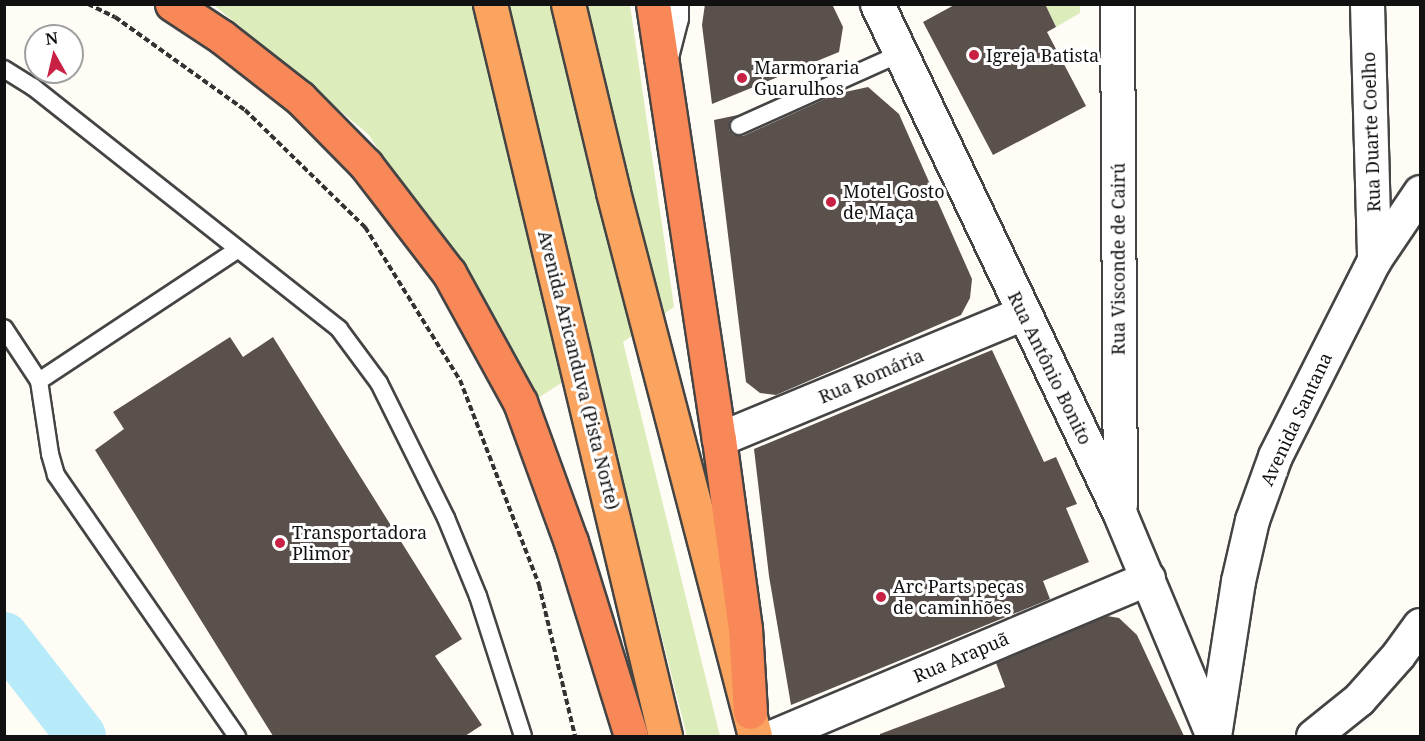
<!DOCTYPE html>
<meta charset="utf-8">
<style>
body{margin:0}
#map{position:relative;width:1425px;height:741px;overflow:hidden;background:#fffbf5;font-family:"Noto Serif",serif}
div>[style]{position:absolute}
.green>*{inset:0;background:#ddecbb}
.river>*{height:50px;margin:-25px;padding:0 25px;transform-origin:25px;border-radius:25px;background:#b7ebf9}
.building>*{inset:0;background:#5a504c}
.path>*{height:4px;margin-top:-2px;transform-origin:0;background:repeating-linear-gradient(90deg,#333 0 6px,transparent 0 9px)}
.roads{filter:drop-shadow(2px 0 #444) drop-shadow(-2px 0 #444) drop-shadow(0 2px #444) drop-shadow(0 -2px #444)}
.service>*{height:16px;margin:-8px;padding:0 8px;transform-origin:8px;border-radius:8px;background:#fff}
.minor>*{height:33px;margin:-16.5px;padding:0 16.5px;transform-origin:16.5px;border-radius:16.5px;background:#fff}
.tertiary>*{height:33px;margin:-16.5px;padding:0 16.5px;transform-origin:16.5px;border-radius:16.5px;background:#fff}
.trunk>*{height:33px;margin:-16.5px;padding:0 16.5px;transform-origin:16.5px;border-radius:16.5px;background:#fba45f}
.motorway>*{height:33px;margin:-16.5px;padding:0 16.5px;transform-origin:16.5px;border-radius:16.5px;background:#f98858}
.dots>*{width:16px;height:16px;translate:-50% -50%;box-sizing:border-box;border:3px solid #fff;border-radius:50%}
span{translate:-50% -50%;white-space:nowrap;text-align:center;line-height:1.15;-webkit-text-stroke:6px #fff;paint-order:stroke}
.poi-label{font-size:18px;color:#111}
.left{translate:0 -50%;text-align:left}
.street-label{font-size:18px;color:#111}
.frame{position:absolute;inset:0;border:6px solid #111;pointer-events:none}
.north{position:absolute;left:24px;top:24px;width:60px;height:60px;box-sizing:border-box;background:#fff;border:2px solid #a0a0a0;border-radius:50%;rotate:352deg;font-size:16px;font-weight:700;line-height:24px;text-align:center;color:#111}
.north::after{content:'';display:block;margin:auto;width:21px;height:27px;background:#c82144;clip-path:polygon(50% 0,100% 100%,50% 72%,0 100%)}
</style>
<div id="map">
<div class="green">
<div style="clip-path:polygon(214px 5px,630px 5px,674px 307px,623px 342px,720px 736px,687px 736px,621px 475px,595px 361px,535px 400px,369px 135px)"></div>
<div style="clip-path:polygon(1045px 5px,1080px 5px,1080px 13px,1056px 27px)"></div>
</div>
<div class="river">
<div style="left:4px;top:637px;width:125px;rotate:52.1deg"></div>
</div>
<div class="building">
<div style="clip-path:polygon(705px 4px,832px 4px,843px 27px,839px 52px,712px 104px,702px 25px)"></div>
<div style="clip-path:polygon(956px 4px,1045px 4px,1056px 27px,1047px 32px,1086px 106px,993px 155px,923px 22px)"></div>
<div style="clip-path:polygon(868px 87px,899px 114px,972px 279px,970px 298px,961px 315px,776px 395px,760px 393px,746px 382px,714px 120px,738px 115px,730px 120px,729px 130px,733px 135px,743px 136px,836px 94px)"></div>
<div style="clip-path:polygon(230px 337px,243px 357px,273px 337px,462px 639px,435px 656px,482px 725px,465px 736px,273px 736px,95px 450px,124px 429px,113px 412px)"></div>
<div style="clip-path:polygon(992px 350px,1044px 462px,1056px 457px,1077px 504px,1066px 508px,1089px 562px,1043px 581px,1050px 599px,791px 705px,769px 576px,754px 449px)"></div>
<div style="clip-path:polygon(1107px 616px,1119px 618px,1137px 635px,1184px 736px,880px 736px,880px 734px,1005px 687px,996px 663px)"></div>
</div>
<div class="path">
<div style="left:88px;top:4px;width:30px;rotate:26deg"></div>
<div style="left:115px;top:17px;width:160px;rotate:35.6deg"></div>
<div style="left:245px;top:110px;width:168px;rotate:44.3deg"></div>
<div style="left:365px;top:227px;width:180px;rotate:58.2deg"></div>
<div style="left:460px;top:380px;width:220px;rotate:68.9deg"></div>
<div style="left:539px;top:585px;width:155px;rotate:76.6deg"></div>
</div>
<div class="roads">
<div class="service">
<div style="left:4px;top:69px;width:34px;rotate:32deg"></div>
<div style="left:33px;top:87px;width:390px;rotate:38.3deg"></div>
<div style="left:339px;top:329px;width:67px;rotate:53.5deg"></div>
<div style="left:379px;top:383px;width:151px;rotate:63.6deg"></div>
<div style="left:446px;top:518px;width:84px;rotate:67.7deg"></div>
<div style="left:478px;top:596px;width:147px;rotate:72.2deg"></div>
<div style="left:739px;top:126px;width:175px;rotate:-24.2deg"></div>
<div style="left:4px;top:328px;width:64px;rotate:56.6deg"></div>
<div style="left:39px;top:381px;width:74px;rotate:81.4deg"></div>
<div style="left:50px;top:454px;width:22px;rotate:74deg"></div>
<div style="left:56px;top:475px;width:318px;rotate:55.3deg"></div>
<div style="left:39px;top:381px;width:237px;rotate:-33.5deg"></div>
</div>
<div class="minor">
<div style="left:877px;top:4px;width:565px;rotate:64.52deg"></div>
<div style="left:1120px;top:514px;width:241px;rotate:67.3deg"></div>
<div style="left:1117px;top:4px;width:500px;rotate:89.66deg"></div>
<div style="left:1367px;top:4px;width:256px;rotate:88.4deg"></div>
<div style="left:719px;top:439px;width:329px;rotate:-22.5deg"></div>
<div style="left:774px;top:736px;width:406px;rotate:-22.9deg"></div>
<div style="left:1214px;top:736px;width:157px;rotate:-81.2deg"></div>
<div style="left:1238px;top:581px;width:63px;rotate:-77.1deg"></div>
<div style="left:1252px;top:520px;width:68px;rotate:-70.2deg"></div>
<div style="left:1275px;top:456px;width:220px;rotate:-63.2deg"></div>
<div style="left:1374px;top:260px;width:82px;rotate:-55.9deg"></div>
<div style="left:1313px;top:736px;width:59px;rotate:-38.8deg"></div>
<div style="left:1359px;top:699px;width:59px;rotate:-48.4deg"></div>
<div style="left:1398px;top:655px;width:37px;rotate:-54deg"></div>
</div>
<div class="tertiary">
<div style="left:661px;top:56px;width:40px;rotate:-75.6deg"></div>
<div style="left:671px;top:17px;width:13px;rotate:-90deg"></div>
</div>
<div class="trunk">
<div style="left:490px;top:4px;width:753px;rotate:76.55deg"></div>
<div style="left:568px;top:4px;width:193px;rotate:76.5deg"></div>
<div style="left:613px;top:192px;width:562px;rotate:75.37deg"></div>
</div>
<div class="motorway">
<div style="left:172px;top:4px;width:60px;rotate:33.4deg"></div>
<div style="left:222px;top:37px;width:99px;rotate:38deg"></div>
<div style="left:300px;top:98px;width:94px;rotate:45.4deg"></div>
<div style="left:366px;top:165px;width:136px;rotate:52.5deg"></div>
<div style="left:449px;top:273px;width:147px;rotate:61.2deg"></div>
<div style="left:520px;top:402px;width:149px;rotate:70deg"></div>
<div style="left:571px;top:542px;width:203px;rotate:72.8deg"></div>
<div style="left:653px;top:4px;width:440px;rotate:81.4deg"></div>
<div style="left:719px;top:439px;width:191px;rotate:82.2deg"></div>
<div style="left:745px;top:628px;width:84px;rotate:86.6deg"></div>
</div>
</div>
<div class="dots">
<div style="left:974px;top:55px;background:#c82144"></div>
<div style="left:742px;top:78px;background:#c82144"></div>
<div style="left:831px;top:202px;background:#c82144"></div>
<div style="left:280px;top:543px;background:#c82144"></div>
<div style="left:881px;top:597px;background:#c82144"></div>
</div>
<div class="poi-label">
<span class="left" style="left:986px;top:55px">Igreja Batista</span>
<span class="left" style="left:754px;top:78px">Marmoraria<br>Guarulhos</span>
<span class="left" style="left:843px;top:202px">Motel Gosto<br>de Maça</span>
<span class="left" style="left:292px;top:543px">Transportadora<br>Plimor</span>
<span class="left" style="left:893px;top:597px">Arc Parts peças<br>de caminhões</span>
</div>
<div class="street-label">
<span style="left:1371px;top:132px;rotate:-92deg">Rua Duarte Coelho</span>
<span style="left:1118px;top:259px;rotate:-90deg">Rua Visconde de Cairú</span>
<span style="left:1050px;top:368px;rotate:64deg">Rua Antônio Bonito</span>
<span style="left:579px;top:370px;rotate:76deg">Avenida Aricanduva (Pista Norte)</span>
<span style="left:871px;top:376px;rotate:-23deg">Rua Romária</span>
<span style="left:1296px;top:419px;rotate:-65deg">Avenida Santana</span>
<span style="left:961px;top:657px;rotate:-23deg">Rua Arapuã</span>
</div>
<div class="frame"></div>
<div class="north">N</div>
</div>
